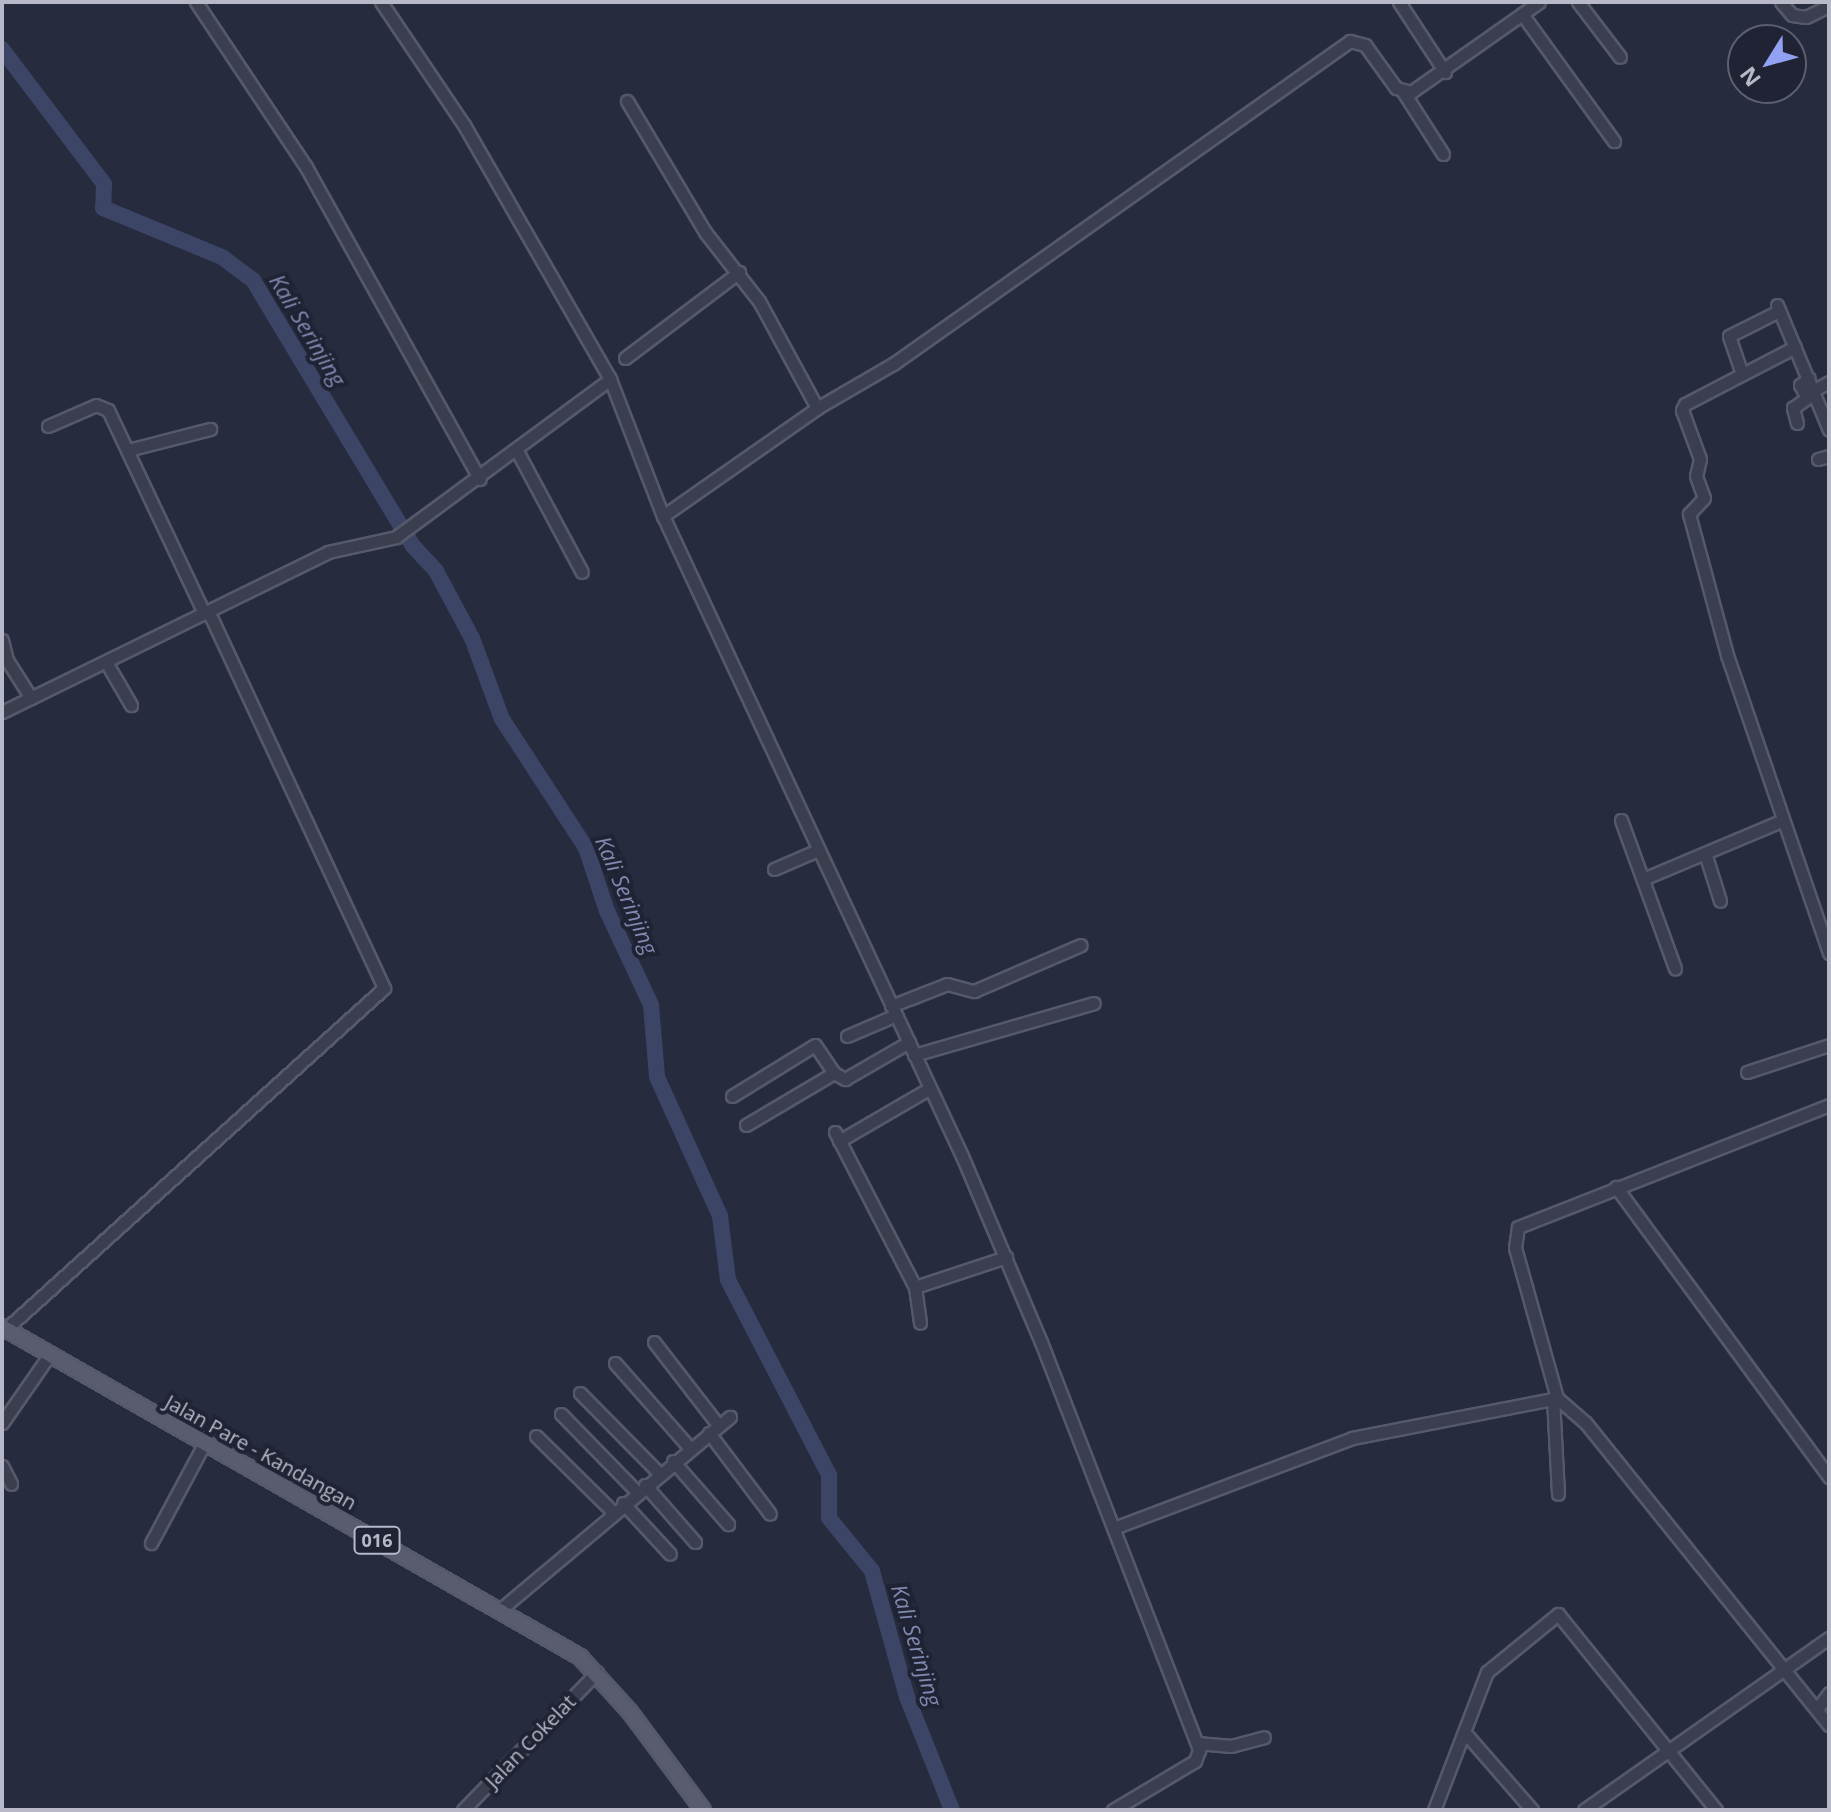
<!DOCTYPE html>
<style>
body{margin:0}
#map{position:relative;width:1831px;height:1812px;overflow:hidden;background:#262b3e;font-family:"Open Sans",sans-serif}
div>[style]{position:absolute}
.river>*{height:16px;margin:-8px;padding:0 8px;transform-origin:8px;border-radius:8px;background:#3d4566}
.roads{filter:drop-shadow(2px 0 #555969) drop-shadow(-2px 0 #555969) drop-shadow(0 2px #555969) drop-shadow(0 -2px #555969)}
.minor>*{height:11px;margin:-5.5px;padding:0 5.5px;transform-origin:5.5px;border-radius:5.5px;background:#3a3e4e}
.major>*{height:14px;margin:-7px;padding:0 7px;transform-origin:7px;border-radius:7px;background:#585c6e}
span{translate:-50% -50%;white-space:nowrap;text-align:center;line-height:1.15;-webkit-text-stroke:8px #1f2333;paint-order:stroke}
.shield-label span{padding:2px 6px;background:#1f2333;border:2px solid;border-radius:6px;-webkit-text-stroke-width:0}
.shield-label{font-size:18px;color:#b7b9c9;font-weight:700}
.street-label{font-size:20px;color:#b7b9c9}
.water-label{font-size:22px;color:#8089af;font-style:italic}
.frame{position:absolute;inset:0;border:4px solid #b7b9c9;pointer-events:none}
.north{position:absolute;left:1727px;top:24px;width:80px;height:80px;box-sizing:border-box;background:#1f2333;border:2px solid #5c5f6f;border-radius:50%;rotate:233deg;font-size:22px;font-weight:700;line-height:32px;text-align:center;color:#b7b9c9}
.north::after{content:'';display:block;margin:auto;width:28px;height:36px;background:#92a1f2;clip-path:polygon(50% 0,100% 100%,50% 72%,0 100%)}
</style>
<div id="map">
<div class="river">
<div style="left:2px;top:49px;width:169px;rotate:52.9deg"></div>
<div style="left:104px;top:184px;width:24px;rotate:92deg"></div>
<div style="left:103px;top:208px;width:129px;rotate:22.4deg"></div>
<div style="left:222px;top:257px;width:39px;rotate:37deg"></div>
<div style="left:253px;top:280px;width:310px;rotate:59deg"></div>
<div style="left:413px;top:546px;width:34px;rotate:47deg"></div>
<div style="left:436px;top:571px;width:76px;rotate:61.8deg"></div>
<div style="left:472px;top:638px;width:86px;rotate:69.7deg"></div>
<div style="left:502px;top:719px;width:154px;rotate:56.9deg"></div>
<div style="left:586px;top:848px;width:66px;rotate:71.6deg"></div>
<div style="left:607px;top:911px;width:104px;rotate:64.9deg"></div>
<div style="left:651px;top:1005px;width:72px;rotate:85.2deg"></div>
<div style="left:657px;top:1077px;width:153px;rotate:65.6deg"></div>
<div style="left:720px;top:1216px;width:64px;rotate:82.9deg"></div>
<div style="left:728px;top:1280px;width:220px;rotate:62.6deg"></div>
<div style="left:829px;top:1475px;width:43px;rotate:90deg"></div>
<div style="left:829px;top:1518px;width:68px;rotate:50.9deg"></div>
<div style="left:872px;top:1571px;width:131px;rotate:74.5deg"></div>
<div style="left:907px;top:1697px;width:122px;rotate:68.3deg"></div>
</div>
<div class="roads">
<div class="minor">
<div style="left:196px;top:2px;width:198px;rotate:56.3deg"></div>
<div style="left:306px;top:167px;width:357px;rotate:60.9deg"></div>
<div style="left:381px;top:2px;width:148px;rotate:56deg"></div>
<div style="left:464px;top:125px;width:293px;rotate:60.1deg"></div>
<div style="left:610px;top:379px;width:147px;rotate:68.9deg"></div>
<div style="left:663px;top:516px;width:706px;rotate:64.96deg"></div>
<div style="left:962px;top:1156px;width:202px;rotate:67deg"></div>
<div style="left:1041px;top:1342px;width:438px;rotate:68.8deg"></div>
<div style="left:1199px;top:1750px;width:12px;rotate:110deg"></div>
<div style="left:1195px;top:1761px;width:96px;rotate:149.1deg"></div>
<div style="left:1399px;top:2px;width:84px;rotate:56.7deg"></div>
<div style="left:1578px;top:2px;width:69px;rotate:52.6deg"></div>
<div style="left:1781px;top:2px;width:17px;rotate:50deg"></div>
<div style="left:1792px;top:15px;width:14px;rotate:8deg"></div>
<div style="left:1806px;top:17px;width:25px;rotate:-26deg"></div>
<div style="left:1522px;top:14px;width:157px;rotate:54.1deg"></div>
<div style="left:1402px;top:90px;width:76px;rotate:57.4deg"></div>
<div style="left:627px;top:101px;width:152px;rotate:59.2deg"></div>
<div style="left:705px;top:232px;width:88px;rotate:52deg"></div>
<div style="left:759px;top:301px;width:122px;rotate:61.5deg"></div>
<div style="left:1777px;top:305px;width:135px;rotate:67.4deg"></div>
<div style="left:1795px;top:347px;width:124px;rotate:152.6deg"></div>
<div style="left:1685px;top:404px;width:7px;rotate:117deg"></div>
<div style="left:1682px;top:410px;width:52px;rotate:69.8deg"></div>
<div style="left:1700px;top:459px;width:17px;rotate:103deg"></div>
<div style="left:1696px;top:476px;width:23px;rotate:70deg"></div>
<div style="left:1704px;top:498px;width:22px;rotate:133deg"></div>
<div style="left:1689px;top:514px;width:146px;rotate:74.9deg"></div>
<div style="left:1727px;top:655px;width:315px;rotate:71.1deg"></div>
<div style="left:625px;top:358px;width:143px;rotate:-37deg"></div>
<div style="left:1742px;top:374px;width:40px;rotate:-108.9deg"></div>
<div style="left:1729px;top:336px;width:56px;rotate:-26.6deg"></div>
<div style="left:1814px;top:390px;width:17px;rotate:-28deg"></div>
<div style="left:1797px;top:423px;width:16px;rotate:-105deg"></div>
<div style="left:1793px;top:408px;width:17px;rotate:-36deg"></div>
<div style="left:1807px;top:398px;width:15px;rotate:-118deg"></div>
<div style="left:1800px;top:385px;width:11px;rotate:-38deg"></div>
<div style="left:48px;top:426px;width:52px;rotate:-23.6deg"></div>
<div style="left:96px;top:405px;width:13px;rotate:23deg"></div>
<div style="left:108px;top:410px;width:225px;rotate:64.7deg"></div>
<div style="left:128px;top:450px;width:85px;rotate:-14.4deg"></div>
<div style="left:517px;top:451px;width:137px;rotate:61.8deg"></div>
<div style="left:1818px;top:459px;width:11px;rotate:-15deg"></div>
<div style="left:663px;top:516px;width:188px;rotate:-35deg"></div>
<div style="left:817px;top:408px;width:88px;rotate:-30.1deg"></div>
<div style="left:893px;top:364px;width:560px;rotate:-35.25deg"></div>
<div style="left:1350px;top:41px;width:16px;rotate:15deg"></div>
<div style="left:1365px;top:45px;width:53px;rotate:54.2deg"></div>
<div style="left:1396px;top:88px;width:16px;rotate:15deg"></div>
<div style="left:1411px;top:92px;width:156px;rotate:-35.1deg"></div>
<div style="left:2px;top:640px;width:21px;rotate:76deg"></div>
<div style="left:7px;top:660px;width:45px;rotate:57.7deg"></div>
<div style="left:106px;top:662px;width:50px;rotate:59.8deg"></div>
<div style="left:2px;top:712px;width:363px;rotate:-26.1deg"></div>
<div style="left:328px;top:552px;width:70px;rotate:-12.4deg"></div>
<div style="left:396px;top:537px;width:266px;rotate:-36.4deg"></div>
<div style="left:1621px;top:820px;width:158px;rotate:70deg"></div>
<div style="left:1705px;top:853px;width:50px;rotate:72.6deg"></div>
<div style="left:774px;top:869px;width:48px;rotate:-23.4deg"></div>
<div style="left:1643px;top:879px;width:150px;rotate:-22.8deg"></div>
<div style="left:891px;top:1006px;width:60px;rotate:-21.4deg"></div>
<div style="left:947px;top:984px;width:28px;rotate:15deg"></div>
<div style="left:974px;top:991px;width:116px;rotate:-23.3deg"></div>
<div style="left:847px;top:1036px;width:53px;rotate:-23.2deg"></div>
<div style="left:914px;top:1055px;width:187px;rotate:-16.1deg"></div>
<div style="left:1747px;top:1072px;width:86px;rotate:-18.2deg"></div>
<div style="left:732px;top:1096px;width:97px;rotate:-31.6deg"></div>
<div style="left:815px;top:1045px;width:34px;rotate:56deg"></div>
<div style="left:746px;top:1125px;width:102px;rotate:-30.6deg"></div>
<div style="left:834px;top:1073px;width:13px;rotate:29deg"></div>
<div style="left:845px;top:1079px;width:74px;rotate:-30deg"></div>
<div style="left:835px;top:1132px;width:174px;rotate:62.7deg"></div>
<div style="left:915px;top:1287px;width:36px;rotate:82deg"></div>
<div style="left:839px;top:1141px;width:105px;rotate:-30.2deg"></div>
<div style="left:1616px;top:1187px;width:360px;rotate:53.7deg"></div>
<div style="left:915px;top:1287px;width:96px;rotate:-18.2deg"></div>
<div style="left:6px;top:1329px;width:509px;rotate:-42.05deg"></div>
<div style="left:384px;top:988px;width:416px;rotate:-115deg"></div>
<div style="left:654px;top:1342px;width:106px;rotate:52.3deg"></div>
<div style="left:615px;top:1363px;width:112px;rotate:48.6deg"></div>
<div style="left:580px;top:1393px;width:112px;rotate:45.4deg"></div>
<div style="left:1553px;top:1398px;width:96px;rotate:87deg"></div>
<div style="left:1557px;top:1398px;width:156px;rotate:-105.6deg"></div>
<div style="left:1515px;top:1248px;width:21px;rotate:-82deg"></div>
<div style="left:1518px;top:1227px;width:334px;rotate:-21.4deg"></div>
<div style="left:561px;top:1414px;width:109px;rotate:45.7deg"></div>
<div style="left:2px;top:1423px;width:84px;rotate:-55.2deg"></div>
<div style="left:709px;top:1433px;width:101px;rotate:53deg"></div>
<div style="left:536px;top:1436px;width:108px;rotate:44.6deg"></div>
<div style="left:673px;top:1461px;width:84px;rotate:48.9deg"></div>
<div style="left:2px;top:1466px;width:20px;rotate:63deg"></div>
<div style="left:645px;top:1485px;width:76px;rotate:48.7deg"></div>
<div style="left:623px;top:1503px;width:69px;rotate:47.3deg"></div>
<div style="left:1114px;top:1528px;width:254px;rotate:-20.7deg"></div>
<div style="left:1352px;top:1438px;width:209px;rotate:-11deg"></div>
<div style="left:1557px;top:1398px;width:37px;rotate:41deg"></div>
<div style="left:1585px;top:1422px;width:389px;rotate:51.2deg"></div>
<div style="left:151px;top:1543px;width:112px;rotate:-61.8deg"></div>
<div style="left:501px;top:1609px;width:299px;rotate:-40deg"></div>
<div style="left:1817px;top:1709px;width:20px;rotate:-53deg"></div>
<div style="left:1466px;top:1734px;width:101px;rotate:49deg"></div>
<div style="left:1197px;top:1743px;width:34px;rotate:5deg"></div>
<div style="left:1231px;top:1746px;width:34px;rotate:-15deg"></div>
<div style="left:463px;top:1810px;width:192px;rotate:-45.8deg"></div>
<div style="left:1434px;top:1810px;width:148px;rotate:-69deg"></div>
<div style="left:1487px;top:1672px;width:92px;rotate:-39.2deg"></div>
<div style="left:1558px;top:1614px;width:252px;rotate:51.1deg"></div>
<div style="left:1584px;top:1810px;width:299px;rotate:-35.1deg"></div>
</div>
<div class="major">
<div style="left:2px;top:1327px;width:666px;rotate:29.72deg"></div>
<div style="left:580px;top:1657px;width:74px;rotate:47.7deg"></div>
<div style="left:630px;top:1712px;width:122px;rotate:53.3deg"></div>
</div>
</div>
<div class="shield-label">
<span style="left:377px;top:1540px">016</span>
</div>
<div class="street-label">
<span style="left:261px;top:1452px;rotate:29deg">Jalan Pare - Kandangan</span>
<span style="left:530px;top:1741px;rotate:-46deg">Jalan Cokelat</span>
</div>
<div class="water-label">
<span style="left:308px;top:330px;rotate:59deg">Kali Serinjing</span>
<span style="left:627px;top:895px;rotate:67deg">Kali Serinjing</span>
<span style="left:917px;top:1645px;rotate:73deg">Kali Serinjing</span>
</div>
<div class="frame"></div>
<div class="north">N</div>
</div>
